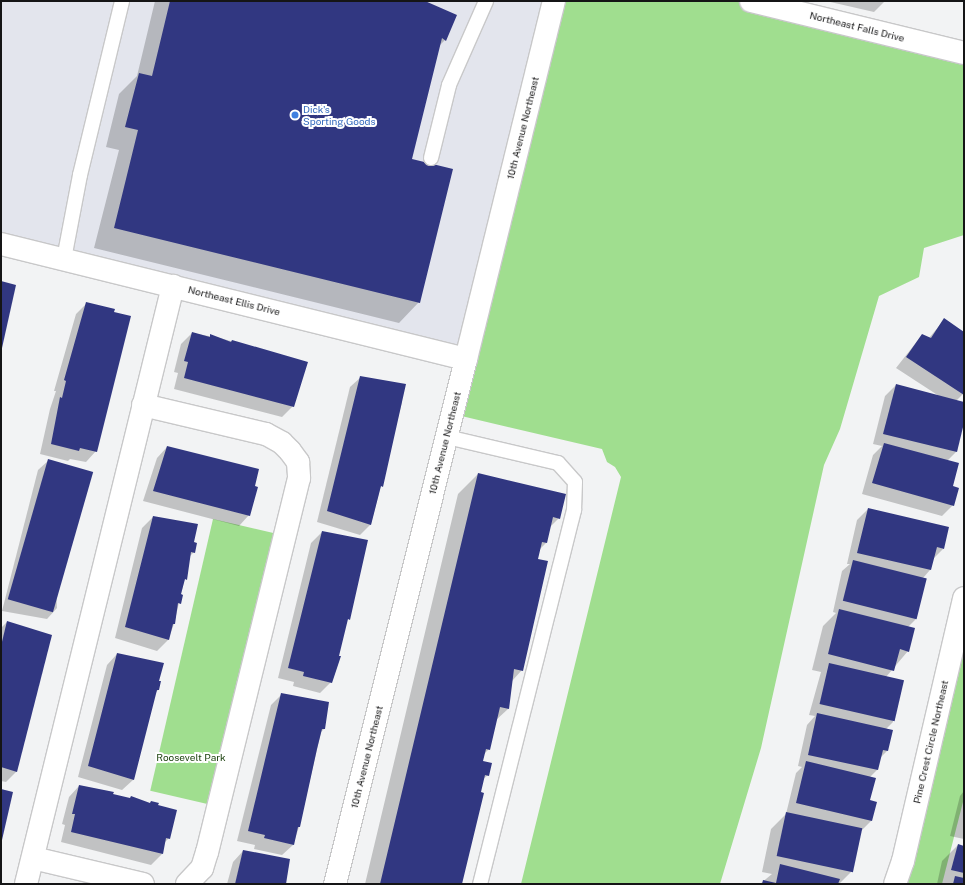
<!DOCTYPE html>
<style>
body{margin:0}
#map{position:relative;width:965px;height:885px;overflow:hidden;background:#f2f3f4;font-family:"Public Sans",sans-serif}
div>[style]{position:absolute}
.built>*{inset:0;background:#e3e5ed}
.green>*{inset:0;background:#a0de8f;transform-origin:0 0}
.shadow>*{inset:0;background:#0003}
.building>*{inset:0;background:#313781;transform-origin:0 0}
.roads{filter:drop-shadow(1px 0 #c8c8c9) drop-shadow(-1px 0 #c8c8c9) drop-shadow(0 1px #c8c8c9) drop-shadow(0 -1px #c8c8c9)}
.service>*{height:14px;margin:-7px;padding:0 7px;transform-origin:7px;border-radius:7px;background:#fff}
.minor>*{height:22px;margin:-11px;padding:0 11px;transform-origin:11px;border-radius:11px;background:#fff}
.tertiary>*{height:22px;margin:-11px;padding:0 11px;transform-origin:11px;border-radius:11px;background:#fff}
.dots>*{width:11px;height:11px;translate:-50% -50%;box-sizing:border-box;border:2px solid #fff;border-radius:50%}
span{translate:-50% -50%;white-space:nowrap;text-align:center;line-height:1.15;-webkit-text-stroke:4px #fff;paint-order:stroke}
.street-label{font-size:10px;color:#151516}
.shop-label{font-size:10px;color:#366cbe}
.left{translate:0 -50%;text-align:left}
.park-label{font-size:10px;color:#153d07}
.frame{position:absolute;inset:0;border:2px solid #151516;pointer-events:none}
</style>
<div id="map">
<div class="built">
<div style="clip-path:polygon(1px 1px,554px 1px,466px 359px,1px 244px)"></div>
</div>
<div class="green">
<div style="clip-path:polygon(554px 1px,751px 1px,964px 53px,964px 235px,924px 248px,919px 277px,879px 296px,840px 429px,824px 465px,761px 748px,720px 884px,521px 884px,621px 477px,615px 467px,607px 462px,602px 449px,453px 414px)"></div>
<div style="left:213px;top:519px;width:73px;height:279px;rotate:13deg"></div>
<div style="clip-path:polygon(964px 598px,964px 798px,942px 884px,895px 884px)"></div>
</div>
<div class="shadow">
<div style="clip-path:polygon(155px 1px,422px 1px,445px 40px,438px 47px,411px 159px,419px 302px,399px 323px,94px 248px,119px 150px,106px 147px,119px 94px,137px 76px)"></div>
<div style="clip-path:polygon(826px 1px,885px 1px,874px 12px)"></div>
<div style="clip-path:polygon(87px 303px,96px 451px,86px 462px,70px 459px,68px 461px,40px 454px,50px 409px,56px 391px,54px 391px,76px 314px)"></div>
<div style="clip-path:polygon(944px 320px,964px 333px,964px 393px,956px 401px,964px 403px,964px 419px,956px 452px,947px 461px,953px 505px,942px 516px,862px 494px,873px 455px,882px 446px,873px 444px,885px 396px,896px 385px,939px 396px,896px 368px,922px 335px,929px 338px)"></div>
<div style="clip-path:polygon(192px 333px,220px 338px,307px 363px,293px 406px,282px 417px,174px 389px,178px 373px,174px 372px,181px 344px)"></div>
<div style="clip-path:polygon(361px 377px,402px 402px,371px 524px,360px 535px,317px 522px,350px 387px)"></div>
<div style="clip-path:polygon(167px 447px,249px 515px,239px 526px,143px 501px,157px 458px)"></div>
<div style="clip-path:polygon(49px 460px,57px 608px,47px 619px,2px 611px,38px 470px)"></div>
<div style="clip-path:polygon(478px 474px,559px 518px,550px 527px,546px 543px,539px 550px,522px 670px,512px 681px,508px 709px,495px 721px,489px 749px,484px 754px,482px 761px,488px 775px,482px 780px,461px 884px,365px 884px,458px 494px)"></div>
<div style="clip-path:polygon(868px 509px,943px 549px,933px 559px,930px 570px,923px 578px,926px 578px,916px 619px,908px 627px,908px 651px,886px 677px,893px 722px,886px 729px,887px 751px,880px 758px,877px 770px,869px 778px,869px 801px,875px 803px,871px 821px,860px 832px,851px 872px,839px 884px,760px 884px,772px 874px,762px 872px,771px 829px,786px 814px,796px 773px,802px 767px,798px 766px,807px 725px,815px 716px,809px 715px,821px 672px,812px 670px,823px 626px,836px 613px,833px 612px,842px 571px,850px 564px,847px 564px,857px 520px)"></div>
<div style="clip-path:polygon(153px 517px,193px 542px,194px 552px,190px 556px,174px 624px,168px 640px,157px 651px,115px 638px,142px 528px)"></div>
<div style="clip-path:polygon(322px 532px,331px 682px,320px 693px,293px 686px,294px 682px,278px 678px,311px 543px)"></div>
<div style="clip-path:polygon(7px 622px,17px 771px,6px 782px,1px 781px,1px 628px)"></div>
<div style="clip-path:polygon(117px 654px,158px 681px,158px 690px,155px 693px,133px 780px,122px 790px,78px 777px,107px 665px)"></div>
<div style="clip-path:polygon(282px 694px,324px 729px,321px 732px,299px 827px,293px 845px,282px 855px,254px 849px,255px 845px,237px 841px,271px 705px)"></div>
<div style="clip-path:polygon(79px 786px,149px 804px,151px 802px,169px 838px,164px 843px,162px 854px,151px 865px,61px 842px,65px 825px,62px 824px,69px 797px)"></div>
<div style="clip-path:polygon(964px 791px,964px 839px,950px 836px,960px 796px)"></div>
<div style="clip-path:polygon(958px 845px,964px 847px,964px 884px,937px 884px,942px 861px)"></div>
<div style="clip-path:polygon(243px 851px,285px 884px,227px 884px,233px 862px)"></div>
</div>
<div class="building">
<div style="clip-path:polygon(170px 1px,425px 1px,457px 15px,446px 41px,442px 38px,412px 159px,453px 169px,420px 303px,114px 228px,138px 130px,125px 127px,139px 73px,152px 76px)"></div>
<div style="clip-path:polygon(1px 281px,16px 285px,2px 348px,1px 347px)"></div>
<div style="clip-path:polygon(86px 302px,115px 309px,114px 312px,131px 316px,97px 452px,80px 448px,79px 451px,51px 444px,60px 397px,62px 398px,66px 381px,64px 380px)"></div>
<div style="clip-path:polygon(944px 318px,964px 332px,964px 395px,906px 357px,922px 334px,931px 338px)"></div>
<div style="clip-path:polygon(192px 332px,210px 337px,210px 334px,231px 342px,232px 340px,308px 362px,294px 407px,184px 378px,188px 362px,184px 361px)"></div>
<div style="clip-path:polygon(360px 376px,406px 384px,383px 487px,381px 486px,371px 525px,327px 511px)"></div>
<div style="clip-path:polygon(896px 384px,964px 402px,964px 423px,957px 452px,883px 434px)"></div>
<div style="clip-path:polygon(884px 443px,959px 463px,953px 486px,959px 488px,954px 506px,872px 483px)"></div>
<div style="clip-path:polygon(167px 446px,259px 469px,255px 486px,258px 487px,250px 516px,153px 491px)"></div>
<div style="left:48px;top:459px;width:47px;height:146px;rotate:16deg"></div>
<div style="clip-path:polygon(478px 473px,566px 494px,560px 519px,553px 517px,547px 543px,542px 542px,538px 559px,548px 561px,523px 671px,514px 669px,509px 709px,500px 707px,490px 750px,486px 749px,483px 761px,492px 763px,489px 776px,485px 775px,481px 792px,484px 793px,462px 884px,380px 884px)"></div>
<div style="clip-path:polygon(868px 508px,949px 527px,944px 549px,937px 547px,931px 570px,857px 553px)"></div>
<div style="clip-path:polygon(153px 516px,198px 524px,194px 542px,197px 543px,195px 553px,191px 552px,187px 580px,185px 579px,181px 594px,183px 595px,181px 604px,178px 603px,175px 624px,173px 624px,169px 640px,125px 627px)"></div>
<div style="clip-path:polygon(322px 531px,368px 540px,350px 620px,348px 619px,339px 656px,341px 656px,332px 683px,303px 676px,304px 672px,288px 668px)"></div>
<div style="left:853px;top:560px;width:76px;height:42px;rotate:14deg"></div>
<div style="clip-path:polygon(839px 609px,915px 628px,909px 652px,900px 649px,894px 671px,828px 654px)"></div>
<div style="clip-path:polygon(7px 621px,52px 635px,17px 772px,1px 767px,1px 646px)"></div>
<div style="clip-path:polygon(117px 653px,164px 663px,159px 681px,161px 681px,159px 690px,157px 690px,134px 780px,88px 766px)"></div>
<div style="left:829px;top:663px;width:77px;height:42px;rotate:13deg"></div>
<div style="clip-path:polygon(281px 693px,329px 702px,325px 729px,322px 729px,317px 749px,300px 827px,298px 827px,294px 845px,264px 838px,265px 835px,248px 831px)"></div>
<div style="clip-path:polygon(817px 713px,893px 730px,888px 751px,883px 750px,878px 770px,808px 755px)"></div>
<div style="clip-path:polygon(806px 761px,876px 778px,870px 800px,877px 802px,872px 821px,796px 803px)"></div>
<div style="clip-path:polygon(79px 785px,114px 792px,113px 794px,130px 798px,131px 796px,150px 803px,151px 801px,159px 803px,158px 805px,177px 810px,170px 839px,166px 838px,163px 854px,71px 832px,75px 814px,72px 814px)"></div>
<div style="clip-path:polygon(1px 789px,13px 792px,2px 840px,1px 840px)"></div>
<div style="left:786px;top:812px;width:78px;height:45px;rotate:12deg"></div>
<div style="clip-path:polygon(958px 844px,964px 846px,964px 873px,951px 870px)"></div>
<div style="clip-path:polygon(243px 850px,290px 859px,286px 884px,235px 884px)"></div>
<div style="clip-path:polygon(780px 864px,840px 879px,838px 884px,762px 884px,763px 880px,776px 883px)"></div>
<div style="clip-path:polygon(955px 876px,964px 878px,964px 884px,953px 884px)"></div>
</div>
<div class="roads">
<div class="service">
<div style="left:431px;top:158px;width:75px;rotate:-76.1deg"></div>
<div style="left:449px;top:85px;width:92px;rotate:-66.2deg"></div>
<div style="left:64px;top:259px;width:86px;rotate:-79.2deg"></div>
<div style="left:80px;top:175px;width:179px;rotate:-76.4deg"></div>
<div style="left:447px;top:437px;width:114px;rotate:13.2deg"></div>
<div style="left:558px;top:463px;width:25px;rotate:48deg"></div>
<div style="left:575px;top:482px;width:28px;rotate:92deg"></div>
<div style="left:574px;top:510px;width:386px;rotate:104.1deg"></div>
</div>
<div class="minor">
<div style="left:751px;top:1px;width:219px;rotate:13.7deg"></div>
<div style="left:143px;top:405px;width:126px;rotate:13.3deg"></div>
<div style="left:266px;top:434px;width:18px;rotate:29deg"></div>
<div style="left:282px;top:443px;width:11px;rotate:45deg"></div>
<div style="left:290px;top:451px;width:14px;rotate:54deg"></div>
<div style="left:298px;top:462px;width:16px;rotate:86deg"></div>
<div style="left:299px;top:478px;width:385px;rotate:103.8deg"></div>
<div style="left:207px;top:852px;width:17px;rotate:107deg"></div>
<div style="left:202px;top:868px;width:22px;rotate:133deg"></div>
<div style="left:33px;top:858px;width:113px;rotate:13.3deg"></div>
<div style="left:26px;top:884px;width:616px;rotate:-76.19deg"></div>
<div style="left:335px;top:884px;width:541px;rotate:-75.99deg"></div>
<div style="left:895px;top:884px;width:24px;rotate:-71deg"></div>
<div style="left:903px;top:861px;width:270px;rotate:-76.9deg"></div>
</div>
<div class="tertiary">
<div style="left:1px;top:244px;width:479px;rotate:13.9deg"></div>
<div style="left:466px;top:359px;width:369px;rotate:-76.2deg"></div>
</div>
</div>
<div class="dots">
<div style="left:295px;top:115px;background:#3f7fe0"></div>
</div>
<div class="street-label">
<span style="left:857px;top:27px;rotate:14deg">Northeast Falls Drive</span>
<span style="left:523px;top:128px;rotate:-76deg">10th Avenue Northeast</span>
<span style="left:234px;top:301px;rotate:14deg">Northeast Ellis Drive</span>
<span style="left:445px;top:443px;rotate:-76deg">10th Avenue Northeast</span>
<span style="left:931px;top:742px;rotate:-77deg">Pine Crest Circle Northeast</span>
<span style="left:367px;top:757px;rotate:-76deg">10th Avenue Northeast</span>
</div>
<div class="shop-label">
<span class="left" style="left:303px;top:115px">Dick's<br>Sporting Goods</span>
</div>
<div class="park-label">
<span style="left:191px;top:758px">Roosevelt Park</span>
</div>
<div class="frame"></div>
</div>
